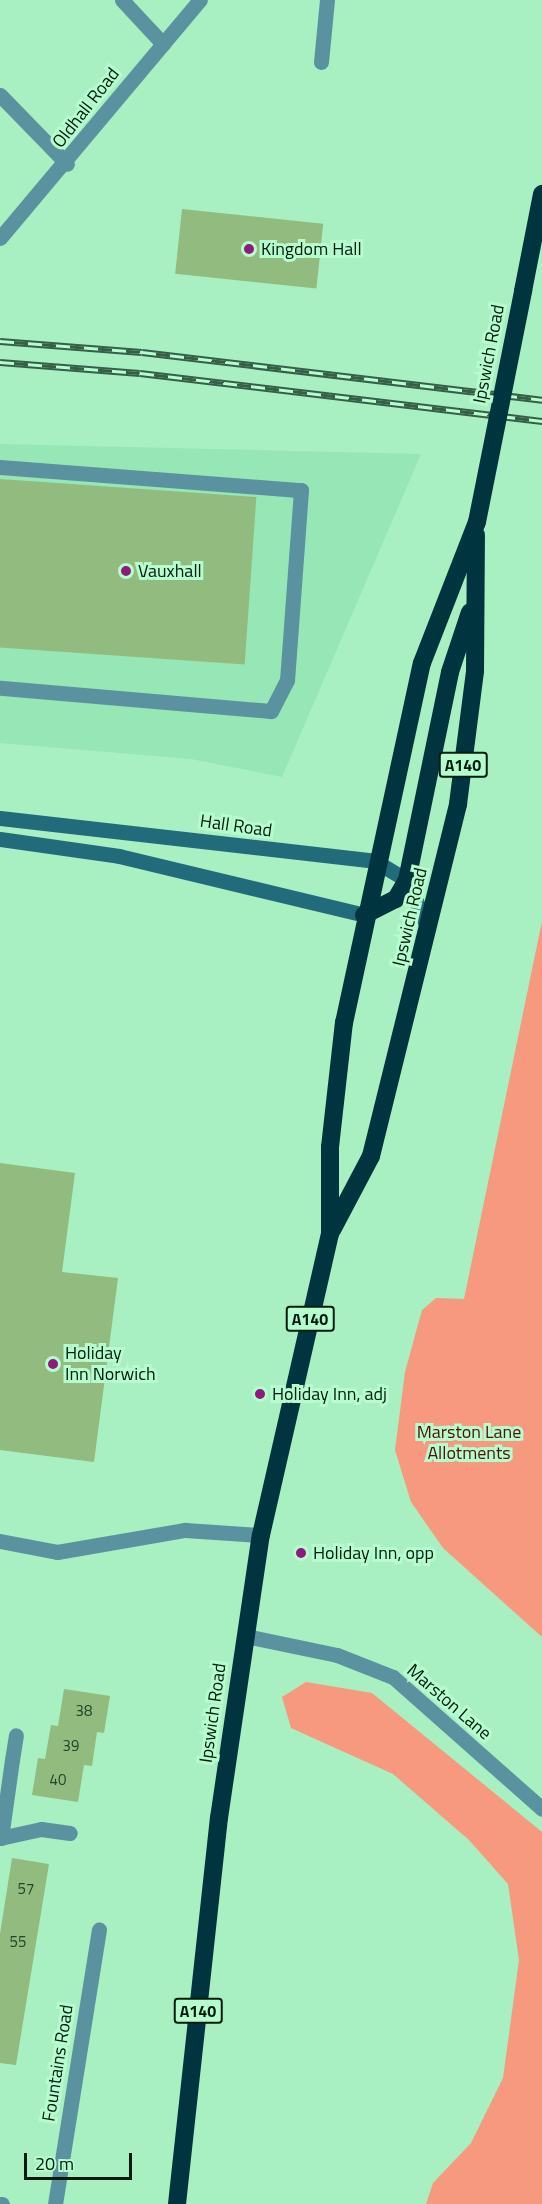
<!DOCTYPE html>
<style>
body{margin:0}
#map{position:relative;width:542px;height:2204px;overflow:hidden;background:#a8efc2;font-family:"Titillium Web",sans-serif}
div>[style]{position:absolute}
.built>*{inset:0;background:#97e6b5}
.green>*{inset:0;background:#f7997f}
.building>*{inset:0;background:#92bb7f;transform-origin:0 0}
.lane>*{height:15px;margin:-7.5px;padding:0 7.5px;transform-origin:7.5px;border-radius:7.5px;background:#5a92a0}
.street>*{height:15px;margin:-7.5px;padding:0 7.5px;transform-origin:7.5px;border-radius:7.5px;background:#5a92a0}
.secondary>*{height:15px;margin:-7.5px;padding:0 7.5px;transform-origin:7.5px;border-radius:7.5px;background:#216b7b}
.highway>*{height:18px;margin:-9px;padding:0 9px;transform-origin:9px;border-radius:9px;background:#00343f}
.rail>*{height:7px;margin-top:-3.5px;transform-origin:0;background:repeating-linear-gradient(90deg,#b5fccf 0 14px,#365f47 0 28px);box-sizing:border-box;border-block:2px solid #365f47}
.highway-bridge>*{height:18px;margin:-9px;padding:0 9px;transform-origin:9px;border-radius:9px;background:#00343f}
.dots>*{width:16px;height:16px;translate:-50% -50%;box-sizing:border-box;border:3px solid #b5fccf;border-radius:50%}
span{translate:-50% -50%;white-space:nowrap;text-align:center;line-height:1.15;-webkit-text-stroke:6px #b5fccf;paint-order:stroke}
.number-label{font-size:15px;color:#244329}
.number-label span{-webkit-text-stroke-width:0}
.shield-label span{padding:2px 4px;background:#b5fccf;border:2px solid;border-radius:4px;-webkit-text-stroke-width:0}
.shield-label{font-size:16px;color:#001b0c;font-weight:700}
.street-label{font-size:18px;color:#001b0c}
.poi-label{font-size:18px;color:#001b0c}
.left{translate:0 -50%;text-align:left}
.park-label{font-size:18px;color:#521000}
.scale{position:absolute;left:24px;top:2153px;width:108px;height:27px;box-sizing:border-box;border:3px solid #001b0c;border-top:0;padding-left:8px;font-size:18px;line-height:21px;white-space:nowrap;color:#001b0c;-webkit-text-stroke:4px #b5fccf;paint-order:stroke}
</style>
<div id="map">
<div class="built">
<div style="clip-path:polygon(0 444px,421px 454px,282px 777px,191px 759px,0 743px)"></div>
</div>
<div class="green">
<div style="clip-path:polygon(542px 921px,542px 1637px,443px 1548px,411px 1502px,395px 1450px,405px 1372px,422px 1310px,436px 1298px,464px 1299px)"></div>
<div style="clip-path:polygon(306px 1682px,372px 1693px,542px 1832px,542px 2204px,426px 2204px,433px 2183px,471px 2143px,503px 2078px,519px 1960px,508px 1884px,469px 1840px,393px 1774px,291px 1728px,282px 1697px)"></div>
</div>
<div class="building">
<div style="left:182px;top:209px;width:142px;height:65px;rotate:6deg"></div>
<div style="left:0;top:479px;width:257px;height:168px;rotate:4deg"></div>
<div style="clip-path:polygon(0 1163px,75px 1173px,62px 1272px,118px 1278px,94px 1462px,0 1450px)"></div>
<div style="clip-path:polygon(64px 1689px,110px 1696px,104px 1733px,97px 1732px,92px 1766px,84px 1765px,78px 1802px,32px 1795px,38px 1758px,45px 1759px,51px 1725px,58px 1726px)"></div>
<div style="clip-path:polygon(12px 1858px,49px 1864px,16px 2065px,0 2063px,0 1934px)"></div>
</div>
<div class="lane">
<div style="left:122px;top:0;width:60px;rotate:47deg"></div>
<div style="left:321px;top:62px;width:62px;rotate:-84.5deg"></div>
<div style="left:0;top:95px;width:96px;rotate:45.8deg"></div>
<div style="left:0;top:467px;width:302px;rotate:4.4deg"></div>
<div style="left:301px;top:490px;width:191px;rotate:94.2deg"></div>
<div style="left:287px;top:680px;width:35px;rotate:117deg"></div>
<div style="left:271px;top:711px;width:272px;rotate:-175.1deg"></div>
<div style="left:0;top:1541px;width:58px;rotate:10.9deg"></div>
<div style="left:57px;top:1552px;width:130px;rotate:-9.8deg"></div>
<div style="left:185px;top:1530px;width:76px;rotate:3.8deg"></div>
<div style="left:12px;top:1760px;width:25px;rotate:-81deg"></div>
<div style="left:41px;top:1829px;width:29px;rotate:8deg"></div>
</div>
<div class="street">
<div style="left:0;top:238px;width:311px;rotate:-50deg"></div>
<div style="left:246px;top:1636px;width:93px;rotate:11.8deg"></div>
<div style="left:337px;top:1655px;width:60px;rotate:21.4deg"></div>
<div style="left:393px;top:1677px;width:199px;rotate:41.5deg"></div>
<div style="left:0;top:1838px;width:42px;rotate:-12.4deg"></div>
<div style="left:1px;top:1838px;width:79px;rotate:-82deg"></div>
<div style="left:0;top:2204px;width:2px"></div>
<div style="left:55px;top:2204px;width:278px;rotate:-80.9deg"></div>
</div>
<div class="secondary">
<div style="left:0;top:818px;width:377px;rotate:6.5deg"></div>
<div style="left:375px;top:861px;width:37px;rotate:31deg"></div>
<div style="left:407px;top:880px;width:53px;rotate:66.8deg"></div>
<div style="left:0;top:839px;width:120px;rotate:8.1deg"></div>
<div style="left:119px;top:856px;width:252px;rotate:13.5deg"></div>
</div>
<div class="highway">
<div style="left:523px;top:291px;width:99px;rotate:-78.9deg"></div>
<div style="left:364px;top:915px;width:36px;rotate:-27deg"></div>
<div style="left:396px;top:899px;width:22px;rotate:-60deg"></div>
<div style="left:407px;top:880px;width:212px;rotate:-78.3deg"></div>
<div style="left:450px;top:672px;width:63px;rotate:-71.6deg"></div>
<div style="left:332px;top:1230px;width:84px;rotate:-62.2deg"></div>
<div style="left:371px;top:1156px;width:363px;rotate:-76.1deg"></div>
<div style="left:458px;top:804px;width:134px;rotate:-82.7deg"></div>
<div style="left:475px;top:671px;width:136px;rotate:-89.6deg"></div>
<div style="left:177px;top:2204px;width:388px;rotate:-83.8deg"></div>
<div style="left:219px;top:1818px;width:286px;rotate:-81.6deg"></div>
<div style="left:261px;top:1535px;width:309px;rotate:-77.1deg"></div>
<div style="left:330px;top:1234px;width:87px;rotate:-90deg"></div>
<div style="left:330px;top:1147px;width:125px;rotate:-83.6deg"></div>
<div style="left:344px;top:1023px;width:368px;rotate:-77.8deg"></div>
<div style="left:422px;top:663px;width:151px;rotate:-68.7deg"></div>
</div>
<div class="rail">
<div style="left:0;top:341px;width:142px;rotate:4.4deg"></div>
<div style="left:142px;top:352px;width:403px;rotate:6.8deg"></div>
<div style="left:0;top:362px;width:140px;rotate:4.5deg"></div>
<div style="left:140px;top:373px;width:405px;rotate:6.8deg"></div>
</div>
<div class="highway-bridge">
<div style="left:477px;top:522px;width:236px;rotate:-78.7deg"></div>
</div>
<div class="dots">
<div style="left:249px;top:249px;background:#8e1a7b"></div>
<div style="left:126px;top:571px;background:#8e1a7b"></div>
<div style="left:53px;top:1364px;background:#8e1a7b"></div>
<div style="left:260px;top:1394px;background:#8e1a7b"></div>
<div style="left:301px;top:1553px;background:#8e1a7b"></div>
</div>
<div class="number-label">
<span style="left:84px;top:1711px">38</span>
<span style="left:71px;top:1746px">39</span>
<span style="left:58px;top:1780px">40</span>
<span style="left:26px;top:1889px">57</span>
<span style="left:18px;top:1942px">55</span>
</div>
<div class="shield-label">
<span style="left:463px;top:765px">A140</span>
<span style="left:310px;top:1319px">A140</span>
<span style="left:198px;top:2011px">A140</span>
</div>
<div class="street-label">
<span style="left:86px;top:108px;rotate:-52deg">Oldhall Road</span>
<span style="left:489px;top:354px;rotate:-79deg">Ipswich Road</span>
<span style="left:236px;top:826px;rotate:8deg">Hall Road</span>
<span style="left:410px;top:917px;rotate:-77deg">Ipswich Road</span>
<span style="left:449px;top:1702px;rotate:41deg">Marston Lane</span>
<span style="left:213px;top:1713px;rotate:-82deg">Ipswich Road</span>
<span style="left:58px;top:2063px;rotate:-81deg">Fountains Road</span>
</div>
<div class="poi-label">
<span class="left" style="left:261px;top:249px">Kingdom Hall</span>
<span class="left" style="left:138px;top:571px">Vauxhall</span>
<span class="left" style="left:65px;top:1364px">Holiday<br>Inn Norwich</span>
<span class="left" style="left:272px;top:1394px">Holiday Inn, adj</span>
<span class="left" style="left:313px;top:1553px">Holiday Inn, opp</span>
</div>
<div class="park-label">
<span style="left:469px;top:1443px">Marston Lane<br>Allotments</span>
</div>
<div class="scale">20 m</div>
</div>
